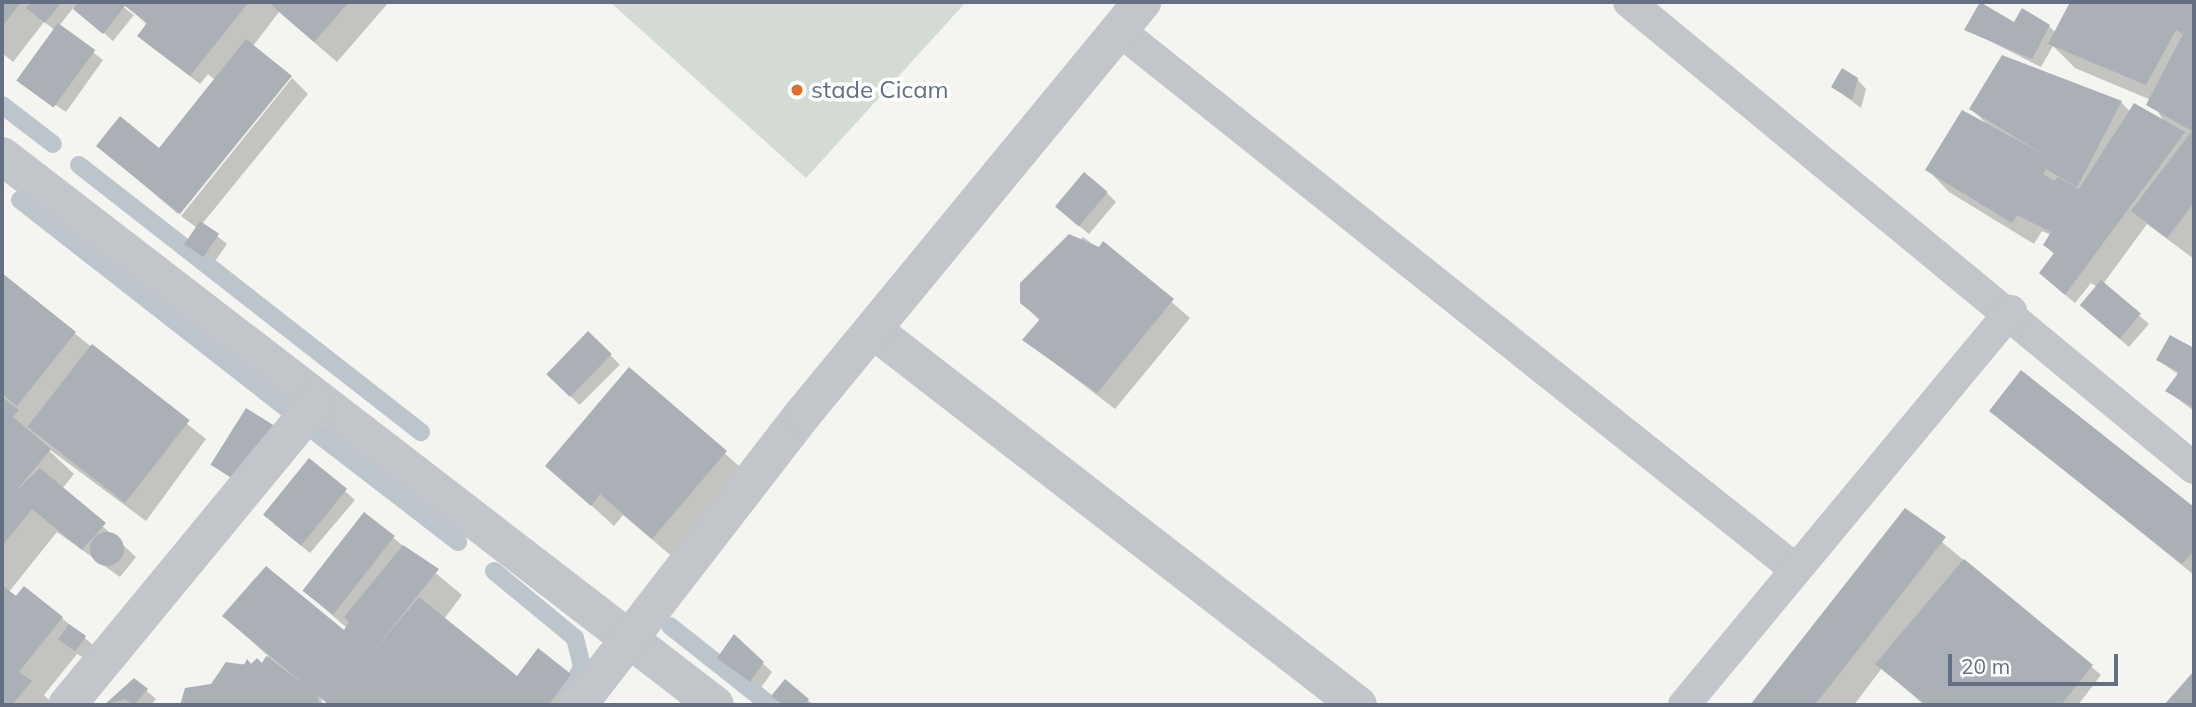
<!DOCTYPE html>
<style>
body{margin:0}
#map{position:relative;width:2196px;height:707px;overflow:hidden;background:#f4f5f1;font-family:Mulish,sans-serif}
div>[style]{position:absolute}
.green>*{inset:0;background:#d4dbd2}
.shadow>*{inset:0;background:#0003;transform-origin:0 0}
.stream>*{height:18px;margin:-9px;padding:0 9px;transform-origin:9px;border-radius:9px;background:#bdc5cc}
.building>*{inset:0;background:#abb0b6;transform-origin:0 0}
.round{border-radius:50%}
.lane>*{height:32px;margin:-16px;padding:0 16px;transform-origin:16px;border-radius:16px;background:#c2c5c9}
.street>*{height:38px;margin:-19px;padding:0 19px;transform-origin:19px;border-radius:19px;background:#c2c5c9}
.dots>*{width:19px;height:19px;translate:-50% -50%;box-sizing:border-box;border:4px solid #fff;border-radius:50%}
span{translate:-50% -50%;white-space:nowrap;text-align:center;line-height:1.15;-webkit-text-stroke:7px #fff;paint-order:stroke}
.poi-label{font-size:24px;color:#647081}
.left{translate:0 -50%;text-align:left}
.frame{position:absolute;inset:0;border:4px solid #647081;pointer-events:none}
.scale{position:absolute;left:1948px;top:654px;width:170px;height:32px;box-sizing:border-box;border:4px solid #647081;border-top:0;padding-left:9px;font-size:21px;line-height:24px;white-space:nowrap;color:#647081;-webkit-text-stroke:5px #fff;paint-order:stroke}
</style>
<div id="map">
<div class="green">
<div style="clip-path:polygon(610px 2px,966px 2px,806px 178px)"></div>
</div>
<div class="shadow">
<div style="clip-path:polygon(2px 2px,117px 2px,153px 30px,123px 2px,389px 2px,337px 62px,279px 12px,253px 46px,289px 76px,178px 214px,98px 146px,159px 151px,215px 80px,208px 74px,200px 84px,149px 45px,140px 36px,147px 26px,134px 15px,113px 41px,74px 7px,59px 26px,103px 60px,66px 112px,18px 80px,55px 30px,44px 22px,13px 62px,2px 53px)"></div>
<div style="clip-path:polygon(2074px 2px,2194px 2px,2194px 259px,2147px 224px,2103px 284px,2149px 324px,2129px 347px,2092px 315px,2097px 287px,2091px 283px,2075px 303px,2050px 282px,2055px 255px,2045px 245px,2051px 235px,2042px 231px,2034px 244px,1949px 192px,1928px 170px,1987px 124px,1971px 109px,2121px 102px,2130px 112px,2163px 120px,2151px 100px,2075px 68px,2053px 46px,2041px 67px,1966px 29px,2014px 24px,2049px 26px,2056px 33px)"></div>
<div style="clip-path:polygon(292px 78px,308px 94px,202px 224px,227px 244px,213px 264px,186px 243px,197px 228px,181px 216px)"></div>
<div style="clip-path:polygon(1857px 79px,1866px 89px,1861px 108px,1833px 87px)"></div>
<div style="clip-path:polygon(1107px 193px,1116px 202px,1089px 234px,1067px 216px)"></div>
<div style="clip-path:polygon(1083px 237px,1099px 249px,1104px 243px,1190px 318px,1115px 409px,1025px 340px,1040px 321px,1021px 302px)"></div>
<div style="clip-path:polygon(2px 275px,206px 439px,146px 521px,41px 443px,74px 474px,62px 489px,136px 557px,120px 577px,57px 532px,8px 593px,62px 618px,94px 646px,86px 659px,77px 654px,44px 695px,54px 705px,2px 705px)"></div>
<div style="left:588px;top:333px;width:45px;height:57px;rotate:45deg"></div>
<div style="clip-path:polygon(2171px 338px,2194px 350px,2194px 411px,2167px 391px,2179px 375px,2158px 360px)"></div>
<div style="clip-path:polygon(630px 370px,748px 474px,675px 559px,623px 515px,614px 526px,548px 466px)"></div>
<div style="clip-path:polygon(2022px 372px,2194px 509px,2194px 575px,1991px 411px)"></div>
<div style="clip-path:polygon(246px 410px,246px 488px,211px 464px)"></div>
<div style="clip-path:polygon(309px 460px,355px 500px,310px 553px,274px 524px)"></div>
<div style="clip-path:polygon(1905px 511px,2101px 675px,2078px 705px,1924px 705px,1882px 668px,1854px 705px,1752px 705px)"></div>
<div style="clip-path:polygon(365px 514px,462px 595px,444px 619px,517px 679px,570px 675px,594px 700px,590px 705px,330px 705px,320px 697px,324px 705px,184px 705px,187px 690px,212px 686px,225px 663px,263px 665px,268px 656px,224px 616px,344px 633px,347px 628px,304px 591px)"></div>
<div style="clip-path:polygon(734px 637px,772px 672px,760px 689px,719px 658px)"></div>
<div style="clip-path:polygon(135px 681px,156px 699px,151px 705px,106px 705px)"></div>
<div style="clip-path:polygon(785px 682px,808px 700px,813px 705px,782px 705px,773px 696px)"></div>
</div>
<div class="stream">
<div style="left:2px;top:105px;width:64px;rotate:37.4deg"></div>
<div style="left:79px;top:165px;width:434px;rotate:38deg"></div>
<div style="left:20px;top:200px;width:338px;rotate:38deg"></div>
<div style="left:318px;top:434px;width:177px;rotate:37.6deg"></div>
<div style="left:494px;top:571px;width:105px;rotate:39.6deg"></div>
<div style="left:575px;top:638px;width:30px;rotate:76deg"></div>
<div style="left:582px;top:667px;width:25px;rotate:117deg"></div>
<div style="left:670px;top:626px;width:127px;rotate:38.3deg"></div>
</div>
<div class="building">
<div style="clip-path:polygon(2px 2px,21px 2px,2px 27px)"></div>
<div style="clip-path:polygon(31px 2px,62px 2px,45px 23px,26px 8px)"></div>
<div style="clip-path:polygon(79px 2px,249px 2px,190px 76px,137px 36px,147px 23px,125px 6px,103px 34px,73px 9px)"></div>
<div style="clip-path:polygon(268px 2px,349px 2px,314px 42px)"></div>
<div style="clip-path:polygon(1980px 2px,2014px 22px,2022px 8px,2050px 25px,2032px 59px,1964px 30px)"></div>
<div style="clip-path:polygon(2070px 2px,2194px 2px,2194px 203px,2167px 238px,2131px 211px,2192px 131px,2146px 105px,2183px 34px,2176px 30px,2146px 85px,2048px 44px)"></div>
<div style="left:58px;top:23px;width:46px;height:71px;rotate:36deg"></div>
<div style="clip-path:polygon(246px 39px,292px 76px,180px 214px,96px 146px,120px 116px,159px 148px)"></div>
<div style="clip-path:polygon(2002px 55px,2122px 101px,2077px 187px,2046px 169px,2043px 174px,2054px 181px,2058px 177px,2079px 189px,2134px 103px,2185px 132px,2065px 295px,2039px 273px,2054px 253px,2043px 245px,2051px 232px,2017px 215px,2012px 223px,1925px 170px,1962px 110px,2043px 154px,1969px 109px)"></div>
<div style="clip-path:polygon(1842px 68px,1858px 78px,1852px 100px,1831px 87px)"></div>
<div style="left:1084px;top:172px;width:31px;height:45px;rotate:40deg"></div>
<div style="left:200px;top:221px;width:23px;height:28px;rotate:34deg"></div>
<div style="clip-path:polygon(1069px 234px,1099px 247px,1103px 241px,1174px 299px,1097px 393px,1022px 340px,1040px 319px,1020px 303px,1020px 283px)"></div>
<div style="clip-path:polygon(2px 273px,76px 332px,17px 406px,2px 394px)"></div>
<div style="left:2101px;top:280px;width:52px;height:33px;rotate:40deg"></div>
<div style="left:588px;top:331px;width:33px;height:60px;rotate:44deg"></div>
<div style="clip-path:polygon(2170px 335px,2194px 348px,2194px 408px,2165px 391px,2179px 372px,2156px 360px)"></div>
<div style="left:92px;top:344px;width:124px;height:105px;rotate:38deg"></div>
<div style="clip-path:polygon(629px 367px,727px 451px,652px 539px,600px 494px,591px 506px,545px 466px)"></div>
<div style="clip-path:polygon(2021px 370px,2194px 507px,2194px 550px,2182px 564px,1989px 411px)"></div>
<div style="clip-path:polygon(2px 397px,19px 410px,13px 417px,51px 449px,15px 492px,40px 468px,106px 523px,82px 550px,32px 509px,2px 546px)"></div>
<div style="left:246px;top:408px;width:34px;height:67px;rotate:32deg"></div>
<div style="left:309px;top:458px;width:49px;height:73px;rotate:39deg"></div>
<div style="clip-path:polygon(1905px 508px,1946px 537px,1815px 705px,1750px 705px)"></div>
<div style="left:364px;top:512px;width:39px;height:100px;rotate:38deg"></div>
<div class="round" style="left:90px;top:532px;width:34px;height:34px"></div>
<div style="clip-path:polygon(403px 545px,439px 569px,371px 654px,419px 597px,517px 676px,538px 648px,571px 674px,549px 705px,329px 705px,222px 616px,266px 566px,344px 630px,349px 622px,344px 617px)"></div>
<div style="clip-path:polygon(1964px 559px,2093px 665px,2061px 705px,1926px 705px,1875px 664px)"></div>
<div style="clip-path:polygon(2px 585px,16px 596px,24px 586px,63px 617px,19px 672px,32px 681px,12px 705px,2px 705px)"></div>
<div style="left:69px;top:624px;width:21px;height:19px;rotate:35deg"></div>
<div style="clip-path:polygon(734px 634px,764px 662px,750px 682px,717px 658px)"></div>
<div style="clip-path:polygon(266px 656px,317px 694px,320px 705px,180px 705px,185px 688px,211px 684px,226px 662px,244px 665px,247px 659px,251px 664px,257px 658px,262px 663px)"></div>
<div style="clip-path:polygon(2194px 671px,2194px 705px,2164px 705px)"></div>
<div style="clip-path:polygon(134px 678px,148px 689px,134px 705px,125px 699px,104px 705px)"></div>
<div style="clip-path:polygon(785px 679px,809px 699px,804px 705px,782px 705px,771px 696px)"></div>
</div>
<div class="lane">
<div style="left:1629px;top:2px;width:732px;rotate:39.52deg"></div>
<div style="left:1120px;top:31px;width:862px;rotate:38.55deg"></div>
<div style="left:1684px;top:705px;width:512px;rotate:-50.31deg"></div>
</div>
<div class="street">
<div style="left:2px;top:156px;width:900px;rotate:37.6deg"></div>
<div style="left:873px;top:330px;width:613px;rotate:37.71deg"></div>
<div style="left:67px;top:705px;width:393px;rotate:-50.5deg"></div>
<div style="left:578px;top:705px;width:368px;rotate:-52.3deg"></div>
<div style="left:803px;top:414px;width:534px;rotate:-50.55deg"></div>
</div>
<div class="dots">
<div style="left:797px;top:90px;background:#e06e26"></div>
</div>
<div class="poi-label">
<span class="left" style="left:811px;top:90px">stade Cicam</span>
</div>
<div class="frame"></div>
<div class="scale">20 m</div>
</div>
